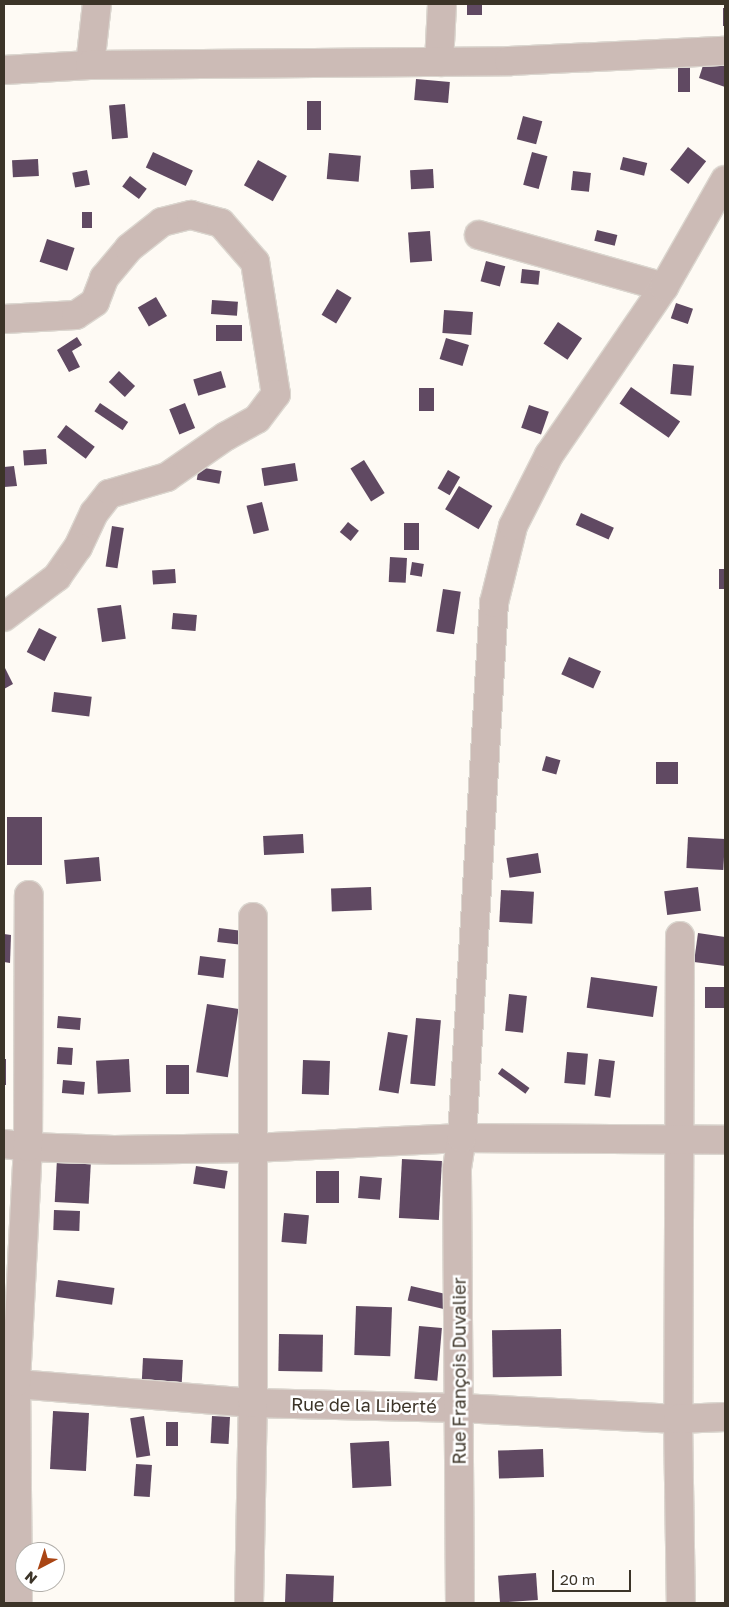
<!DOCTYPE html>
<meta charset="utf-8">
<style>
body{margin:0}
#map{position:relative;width:729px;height:1607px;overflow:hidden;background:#fefaf4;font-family:"Golos Text",sans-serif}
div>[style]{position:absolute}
.building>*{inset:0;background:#604962;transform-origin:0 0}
.roads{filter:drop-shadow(1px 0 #dbd6cf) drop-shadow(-1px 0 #dbd6cf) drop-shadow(0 1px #dbd6cf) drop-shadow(0 -1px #dbd6cf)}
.minor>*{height:28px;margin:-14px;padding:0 14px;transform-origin:14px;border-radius:14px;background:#ccbbb6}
.tertiary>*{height:28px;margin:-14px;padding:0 14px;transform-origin:14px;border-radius:14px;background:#ccbbb6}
span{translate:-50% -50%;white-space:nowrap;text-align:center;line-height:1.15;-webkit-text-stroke:5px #fff;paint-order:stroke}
.street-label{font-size:18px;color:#3c3428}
.frame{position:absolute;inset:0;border:5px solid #3c3428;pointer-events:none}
.north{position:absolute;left:15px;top:1542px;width:50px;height:50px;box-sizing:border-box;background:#fff;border:1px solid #b1aea9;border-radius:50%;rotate:220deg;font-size:14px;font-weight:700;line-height:20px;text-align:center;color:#3c3428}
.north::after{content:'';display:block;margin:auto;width:18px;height:22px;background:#a94514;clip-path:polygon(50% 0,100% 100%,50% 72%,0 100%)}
.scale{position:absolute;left:552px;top:1570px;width:79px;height:22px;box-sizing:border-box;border:2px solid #3c3428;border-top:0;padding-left:6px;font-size:15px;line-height:18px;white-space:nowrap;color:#3c3428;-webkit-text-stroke:4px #fff;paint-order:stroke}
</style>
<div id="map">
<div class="building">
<div style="left:467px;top:4px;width:15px;height:11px"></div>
<div style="left:723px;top:8px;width:2px;height:18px"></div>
<div style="clip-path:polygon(706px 56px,725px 62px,725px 87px,699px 78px)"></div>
<div style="left:690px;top:64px;width:28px;height:12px;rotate:90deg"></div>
<div style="left:416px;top:79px;width:34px;height:21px;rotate:5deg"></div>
<div style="left:307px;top:101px;width:14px;height:29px"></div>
<div style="left:125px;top:104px;width:34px;height:16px;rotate:85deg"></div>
<div style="left:523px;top:116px;width:20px;height:24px;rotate:15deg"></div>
<div style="left:688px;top:147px;width:23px;height:29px;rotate:38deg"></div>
<div style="left:153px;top:152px;width:44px;height:17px;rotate:25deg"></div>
<div style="left:532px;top:152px;width:16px;height:34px;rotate:15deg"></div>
<div style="left:329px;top:153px;width:32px;height:26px;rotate:5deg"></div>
<div style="left:623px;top:157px;width:25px;height:13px;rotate:14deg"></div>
<div style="left:38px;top:159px;width:17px;height:26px;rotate:87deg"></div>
<div style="left:258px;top:160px;width:33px;height:29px;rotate:29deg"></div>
<div style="left:433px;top:169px;width:19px;height:23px;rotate:87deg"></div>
<div style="left:87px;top:170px;width:15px;height:15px;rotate:79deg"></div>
<div style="left:573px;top:171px;width:18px;height:19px;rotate:6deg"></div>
<div style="left:130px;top:176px;width:21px;height:13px;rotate:37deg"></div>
<div style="left:82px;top:212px;width:10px;height:16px"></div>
<div style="left:597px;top:230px;width:21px;height:11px;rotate:14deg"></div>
<div style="left:430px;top:231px;width:30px;height:22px;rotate:86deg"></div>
<div style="left:47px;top:239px;width:29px;height:24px;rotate:18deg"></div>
<div style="left:486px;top:261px;width:20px;height:21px;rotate:15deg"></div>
<div style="left:522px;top:269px;width:18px;height:14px;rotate:6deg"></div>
<div style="left:337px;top:289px;width:17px;height:30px;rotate:31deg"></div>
<div style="left:156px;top:297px;width:22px;height:21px;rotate:60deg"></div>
<div style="left:212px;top:300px;width:26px;height:14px;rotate:4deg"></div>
<div style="left:676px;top:303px;width:18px;height:16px;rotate:19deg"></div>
<div style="left:444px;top:310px;width:29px;height:23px;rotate:4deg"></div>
<div style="left:558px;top:322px;width:29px;height:26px;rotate:34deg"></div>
<div style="left:216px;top:325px;width:26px;height:16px"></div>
<div style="clip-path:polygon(77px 337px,82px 345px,72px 351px,80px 367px,69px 372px,57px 350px)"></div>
<div style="left:446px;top:338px;width:24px;height:22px;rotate:17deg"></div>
<div style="left:673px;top:364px;width:21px;height:30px;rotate:5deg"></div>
<div style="left:119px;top:371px;width:22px;height:15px;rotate:43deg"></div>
<div style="left:221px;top:371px;width:17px;height:29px;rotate:73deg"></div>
<div style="left:631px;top:387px;width:60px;height:20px;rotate:35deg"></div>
<div style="left:419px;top:388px;width:15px;height:23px"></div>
<div style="left:100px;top:403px;width:34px;height:10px;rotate:34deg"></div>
<div style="left:185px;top:403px;width:27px;height:17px;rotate:68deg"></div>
<div style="left:529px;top:405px;width:21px;height:24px;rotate:19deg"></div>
<div style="left:66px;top:425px;width:36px;height:15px;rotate:37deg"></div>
<div style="left:46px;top:449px;width:15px;height:23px;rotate:86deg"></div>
<div style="left:364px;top:460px;width:39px;height:16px;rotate:58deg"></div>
<div style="left:295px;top:463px;width:18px;height:34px;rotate:81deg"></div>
<div style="clip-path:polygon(14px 466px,17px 486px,4px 487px,4px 467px)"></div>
<div style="left:199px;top:467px;width:23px;height:13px;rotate:10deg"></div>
<div style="left:448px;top:470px;width:14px;height:21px;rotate:30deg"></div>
<div style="left:459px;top:486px;width:39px;height:27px;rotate:31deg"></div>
<div style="left:262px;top:502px;width:29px;height:16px;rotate:76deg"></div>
<div style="left:581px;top:513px;width:36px;height:13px;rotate:24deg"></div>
<div style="left:348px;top:522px;width:14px;height:13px;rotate:39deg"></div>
<div style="left:404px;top:523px;width:15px;height:27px"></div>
<div style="left:112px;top:526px;width:12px;height:41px;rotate:9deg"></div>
<div style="left:390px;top:557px;width:17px;height:25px;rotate:3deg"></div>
<div style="left:412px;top:562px;width:12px;height:13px;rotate:9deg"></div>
<div style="left:175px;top:569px;width:14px;height:23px;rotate:86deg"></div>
<div style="left:719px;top:569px;width:6px;height:20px"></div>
<div style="left:443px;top:589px;width:18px;height:43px;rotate:9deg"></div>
<div style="left:121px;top:605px;width:34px;height:24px;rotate:82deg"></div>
<div style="left:173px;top:613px;width:24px;height:16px;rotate:5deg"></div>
<div style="left:39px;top:628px;width:20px;height:27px;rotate:27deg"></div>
<div style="left:569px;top:657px;width:35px;height:19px;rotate:24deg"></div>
<div style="clip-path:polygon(4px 666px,13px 684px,4px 689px)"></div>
<div style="left:54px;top:692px;width:38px;height:20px;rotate:7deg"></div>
<div style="left:546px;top:756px;width:15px;height:15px;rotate:16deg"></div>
<div style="left:656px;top:762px;width:22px;height:22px"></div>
<div style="left:7px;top:817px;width:35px;height:48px"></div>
<div style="left:303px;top:834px;width:19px;height:40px;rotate:87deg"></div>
<div style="left:688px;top:837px;width:37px;height:31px;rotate:3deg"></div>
<div style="left:538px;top:853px;width:20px;height:32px;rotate:81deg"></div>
<div style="left:99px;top:857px;width:24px;height:35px;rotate:85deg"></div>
<div style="left:371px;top:887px;width:23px;height:40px;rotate:88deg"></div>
<div style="left:698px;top:887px;width:24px;height:34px;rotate:83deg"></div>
<div style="left:501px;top:890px;width:33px;height:32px;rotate:3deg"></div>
<div style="left:219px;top:928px;width:24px;height:14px;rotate:7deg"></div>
<div style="clip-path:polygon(698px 933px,725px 937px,725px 966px,694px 962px)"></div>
<div style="clip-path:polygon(4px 934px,11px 935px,10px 963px,4px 962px)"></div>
<div style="left:200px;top:956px;width:26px;height:19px;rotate:7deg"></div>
<div style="left:591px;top:977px;width:67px;height:31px;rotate:8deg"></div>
<div style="left:705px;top:987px;width:20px;height:21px"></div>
<div style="left:509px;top:994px;width:18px;height:37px;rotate:6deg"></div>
<div style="left:207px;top:1004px;width:32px;height:69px;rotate:9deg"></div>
<div style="left:58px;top:1016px;width:23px;height:12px;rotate:5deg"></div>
<div style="left:416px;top:1018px;width:25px;height:66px;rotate:5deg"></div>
<div style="left:388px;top:1032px;width:20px;height:59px;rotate:9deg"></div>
<div style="left:58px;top:1047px;width:15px;height:17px;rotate:4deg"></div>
<div style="left:567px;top:1052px;width:21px;height:31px;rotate:5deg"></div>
<div style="left:4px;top:1059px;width:2px;height:26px"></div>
<div style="left:129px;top:1059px;width:33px;height:33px;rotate:87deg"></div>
<div style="left:599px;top:1059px;width:16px;height:37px;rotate:7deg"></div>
<div style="left:303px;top:1060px;width:27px;height:34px;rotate:2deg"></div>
<div style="left:166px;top:1065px;width:23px;height:29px"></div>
<div style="left:502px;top:1068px;width:34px;height:7px;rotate:36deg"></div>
<div style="left:63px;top:1080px;width:22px;height:13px;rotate:5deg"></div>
<div style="left:57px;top:1159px;width:34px;height:43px;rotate:3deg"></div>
<div style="left:402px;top:1159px;width:40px;height:59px;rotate:3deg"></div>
<div style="left:196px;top:1166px;width:32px;height:18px;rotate:9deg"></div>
<div style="left:316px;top:1171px;width:23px;height:32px"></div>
<div style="left:360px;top:1176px;width:22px;height:22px;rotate:5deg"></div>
<div style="left:54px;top:1210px;width:26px;height:20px;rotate:2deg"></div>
<div style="left:284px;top:1213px;width:25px;height:29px;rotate:5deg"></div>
<div style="left:58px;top:1280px;width:57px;height:17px;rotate:8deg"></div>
<div style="left:411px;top:1286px;width:39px;height:15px;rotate:13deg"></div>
<div style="left:356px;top:1306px;width:36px;height:49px;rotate:2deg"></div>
<div style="left:419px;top:1326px;width:23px;height:53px;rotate:5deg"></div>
<div style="left:561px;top:1329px;width:47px;height:69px;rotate:89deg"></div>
<div style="left:279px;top:1334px;width:44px;height:37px;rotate:1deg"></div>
<div style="left:143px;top:1358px;width:40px;height:22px;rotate:3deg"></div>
<div style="left:89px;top:1413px;width:58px;height:36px;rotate:93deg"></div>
<div style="left:144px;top:1416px;width:40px;height:14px;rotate:81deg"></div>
<div style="left:212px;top:1416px;width:18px;height:27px;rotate:3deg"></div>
<div style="left:166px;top:1422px;width:12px;height:24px"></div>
<div style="left:389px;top:1441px;width:45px;height:39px;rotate:87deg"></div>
<div style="left:543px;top:1449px;width:28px;height:45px;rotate:88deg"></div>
<div style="left:136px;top:1464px;width:16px;height:32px;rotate:4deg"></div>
<div style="left:536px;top:1573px;width:27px;height:38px;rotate:86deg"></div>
<div style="left:286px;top:1574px;width:48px;height:29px;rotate:2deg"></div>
</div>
<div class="roads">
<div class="minor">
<div style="left:439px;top:62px;width:58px;rotate:-87deg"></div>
<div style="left:90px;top:65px;width:61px;rotate:-83.5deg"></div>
<div style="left:4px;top:70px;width:86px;rotate:-3.3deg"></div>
<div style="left:90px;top:65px;width:419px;rotate:-0.5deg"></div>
<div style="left:509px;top:61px;width:216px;rotate:-2.7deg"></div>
<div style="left:479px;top:235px;width:192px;rotate:15.7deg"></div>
<div style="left:4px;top:319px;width:72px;rotate:-3.2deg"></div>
<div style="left:76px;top:315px;width:23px;rotate:-34deg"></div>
<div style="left:95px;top:302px;width:26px;rotate:-69deg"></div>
<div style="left:104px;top:278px;width:39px;rotate:-50deg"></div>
<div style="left:129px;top:248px;width:42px;rotate:-38.2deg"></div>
<div style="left:162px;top:222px;width:30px;rotate:-14deg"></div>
<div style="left:191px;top:215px;width:31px;rotate:15deg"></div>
<div style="left:221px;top:223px;width:52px;rotate:48.9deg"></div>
<div style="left:255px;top:262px;width:134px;rotate:81deg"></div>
<div style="left:276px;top:394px;width:31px;rotate:127deg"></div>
<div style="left:257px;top:419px;width:35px;rotate:151deg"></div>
<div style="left:226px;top:436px;width:72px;rotate:145.2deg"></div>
<div style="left:167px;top:477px;width:60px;rotate:163.7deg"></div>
<div style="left:109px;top:494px;width:24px;rotate:128deg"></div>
<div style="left:94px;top:513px;width:38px;rotate:115deg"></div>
<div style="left:78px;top:547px;width:37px;rotate:125deg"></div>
<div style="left:57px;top:577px;width:66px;rotate:143deg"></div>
<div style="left:680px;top:936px;width:483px;rotate:90.2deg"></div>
<div style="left:678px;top:1419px;width:184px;rotate:89.1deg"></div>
<div style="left:4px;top:1144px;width:24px;rotate:7deg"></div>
<div style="left:28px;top:1147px;width:86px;rotate:2deg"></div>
<div style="left:114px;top:1150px;width:138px;rotate:-0.8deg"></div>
<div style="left:252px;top:1148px;width:210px;rotate:-2.7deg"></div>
<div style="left:462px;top:1138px;width:263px;rotate:0.4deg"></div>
<div style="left:4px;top:1383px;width:250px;rotate:4.6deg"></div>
<div style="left:253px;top:1403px;width:207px;rotate:1.4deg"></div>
<div style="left:460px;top:1408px;width:218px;rotate:2.9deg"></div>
<div style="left:678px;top:1419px;width:47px;rotate:-2.4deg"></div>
<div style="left:18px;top:1603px;width:221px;rotate:-90.5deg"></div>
<div style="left:16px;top:1382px;width:235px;rotate:-87.1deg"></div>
<div style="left:28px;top:1147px;width:252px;rotate:-89.8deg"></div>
<div style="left:249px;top:1603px;width:200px;rotate:-88.9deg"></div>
<div style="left:253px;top:1403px;width:486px;rotate:-90deg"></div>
</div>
<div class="tertiary">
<div style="left:460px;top:1603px;width:435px;rotate:-90.4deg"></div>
<div style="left:457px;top:1168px;width:30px;rotate:-81deg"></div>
<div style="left:462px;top:1138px;width:536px;rotate:-86.58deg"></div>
<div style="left:494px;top:603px;width:79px;rotate:-76.1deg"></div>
<div style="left:513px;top:526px;width:80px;rotate:-63.1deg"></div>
<div style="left:549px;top:455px;width:204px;rotate:-55.6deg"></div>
<div style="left:664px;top:287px;width:123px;rotate:-60.3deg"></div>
</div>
</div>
<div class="street-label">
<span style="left:459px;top:1371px;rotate:-90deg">Rue François Duvalier</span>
<span style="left:364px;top:1405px;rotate:1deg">Rue de la Liberté</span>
</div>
<div class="frame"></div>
<div class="north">N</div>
<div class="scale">20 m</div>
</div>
